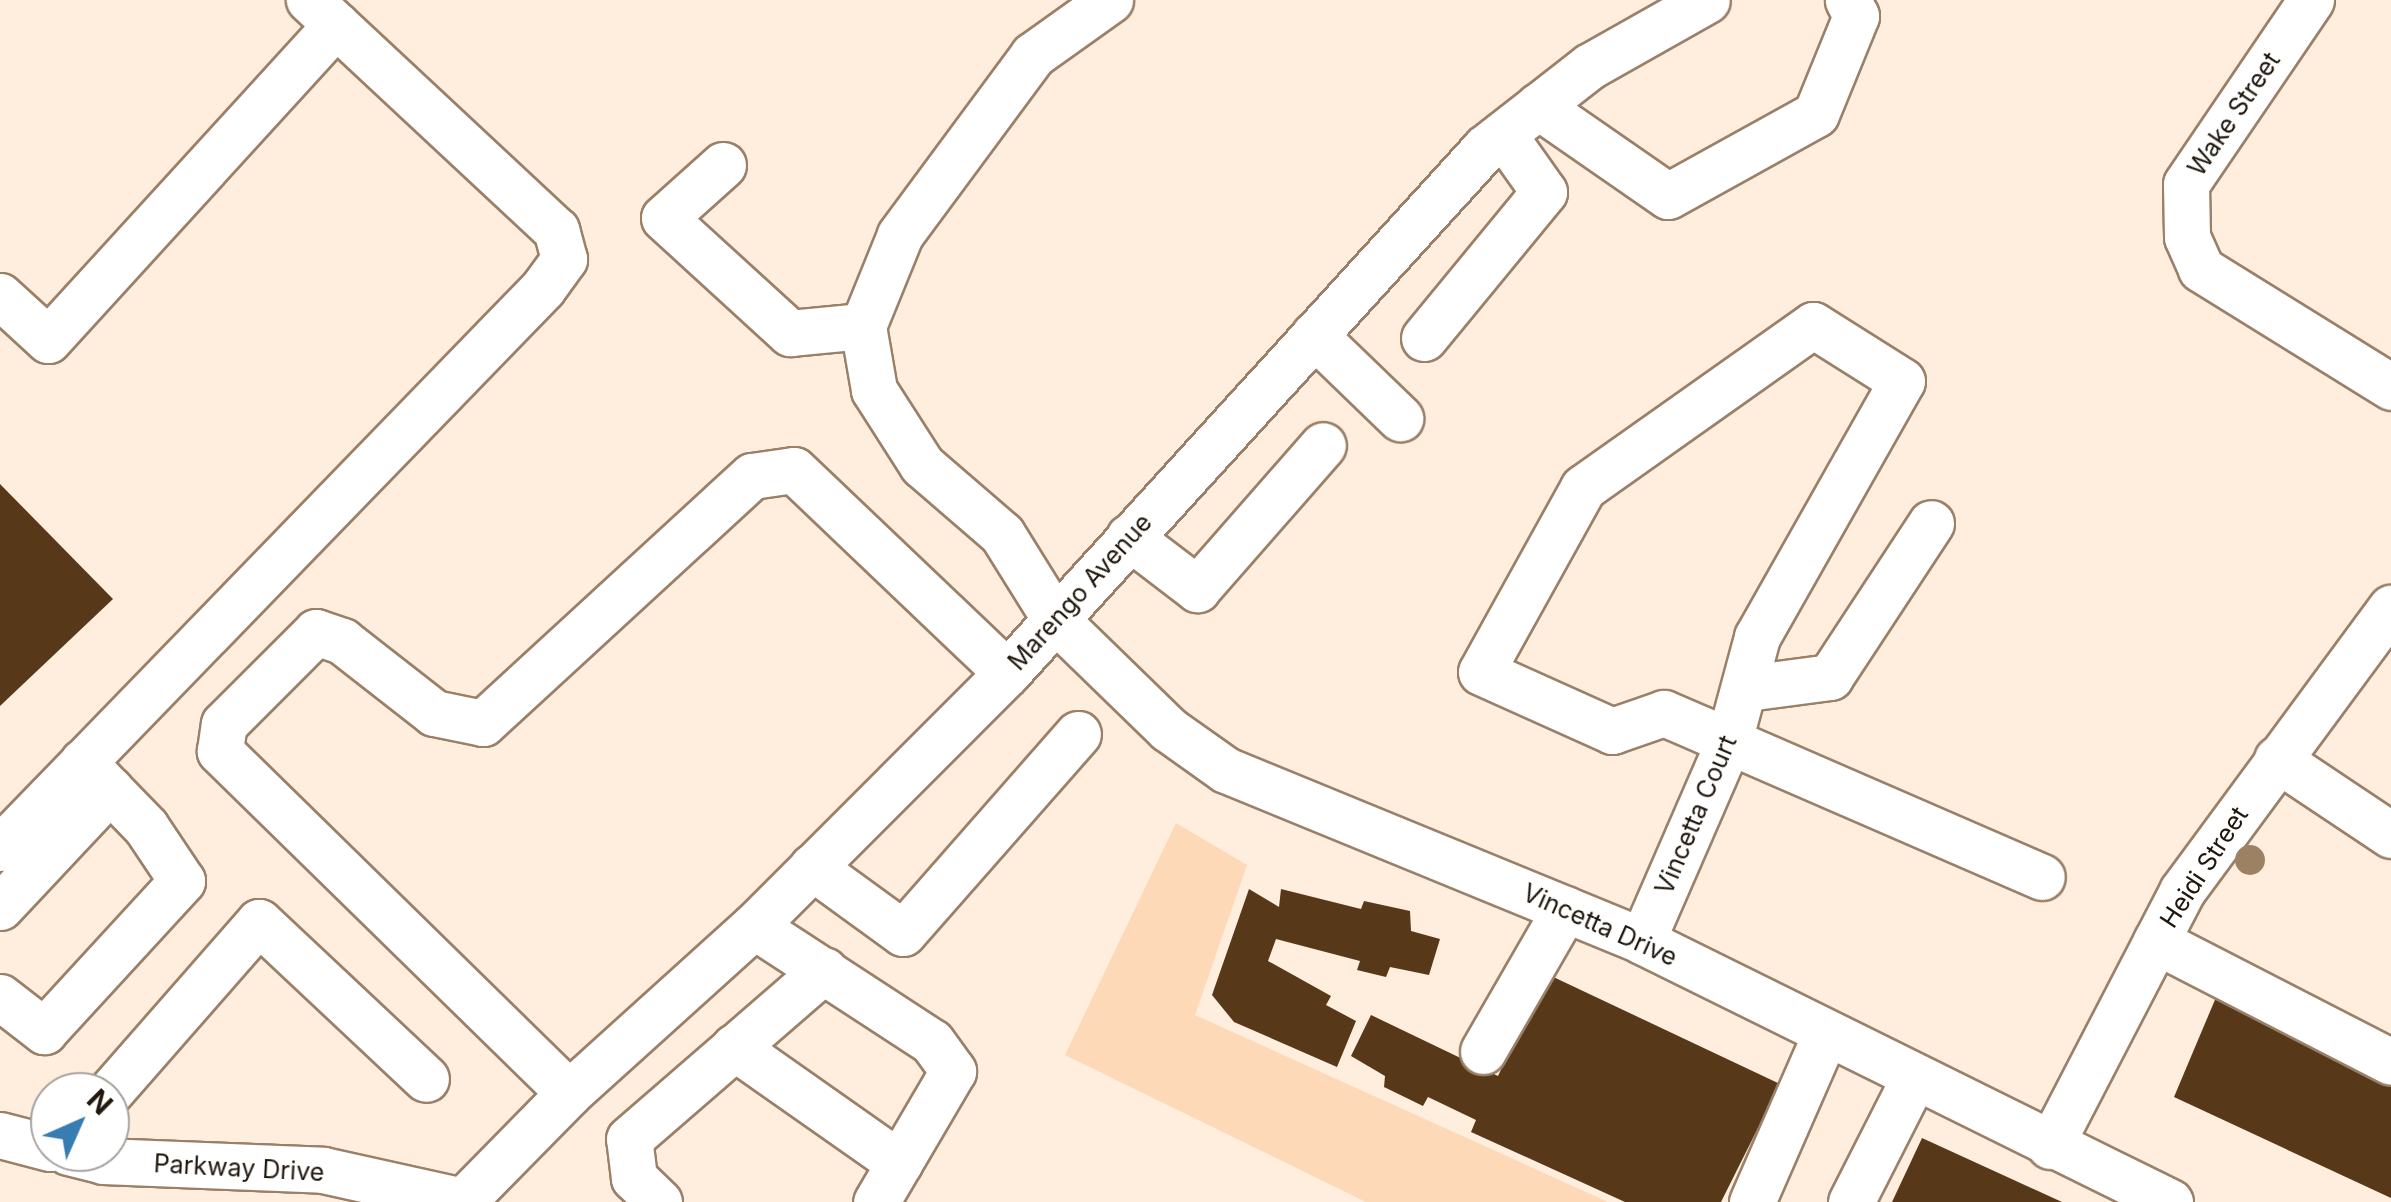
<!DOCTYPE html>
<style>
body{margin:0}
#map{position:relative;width:2391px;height:1202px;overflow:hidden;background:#ffeddd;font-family:Inter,sans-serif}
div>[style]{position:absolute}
.green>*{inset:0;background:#fdd9b8}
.building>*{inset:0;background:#573819}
.roads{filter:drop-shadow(2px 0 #9a8068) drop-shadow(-2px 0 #9a8068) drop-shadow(0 2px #9a8068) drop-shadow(0 -2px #9a8068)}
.minor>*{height:45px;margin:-22.5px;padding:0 22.5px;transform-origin:22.5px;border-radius:22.5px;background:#fff}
.trees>*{width:30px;height:30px;margin:-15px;border-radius:50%;background:#9d8163}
span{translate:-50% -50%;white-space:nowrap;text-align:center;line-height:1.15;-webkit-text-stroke:10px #fff;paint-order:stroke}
.street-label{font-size:25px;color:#1f160c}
.north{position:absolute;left:30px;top:1072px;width:100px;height:100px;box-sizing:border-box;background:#fff;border:2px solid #a5a29e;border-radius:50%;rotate:45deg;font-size:28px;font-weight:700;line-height:40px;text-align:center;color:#1f160c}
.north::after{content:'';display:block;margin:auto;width:35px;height:45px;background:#387db2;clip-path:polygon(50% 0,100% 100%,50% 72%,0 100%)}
</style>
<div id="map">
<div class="green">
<div style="clip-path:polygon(1176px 823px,1247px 865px,1195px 1015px,1608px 1202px,1366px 1202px,1065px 1055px)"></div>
</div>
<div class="building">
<div style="clip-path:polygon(0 484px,113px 599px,0 706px)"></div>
<div style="clip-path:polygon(1249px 889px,1279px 907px,1281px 889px,1361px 909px,1364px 901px,1410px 911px,1411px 931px,1440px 939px,1429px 975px,1390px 967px,1386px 977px,1357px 970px,1360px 961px,1276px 939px,1268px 961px,1331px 996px,1326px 1005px,1356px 1021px,1337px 1067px,1234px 1022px,1212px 995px)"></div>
<div style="clip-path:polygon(1547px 974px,1780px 1084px,1721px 1202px,1625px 1202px,1471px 1132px,1476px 1120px,1428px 1097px,1423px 1106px,1384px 1087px,1385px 1076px,1351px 1056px,1371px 1015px,1498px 1076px)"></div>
<div style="clip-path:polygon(2217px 995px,2391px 1082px,2391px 1198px,2174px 1097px)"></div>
<div style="clip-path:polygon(1922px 1138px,2062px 1202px,1892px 1202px)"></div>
</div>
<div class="roads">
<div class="minor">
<div style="left:1110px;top:0;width:95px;rotate:144.5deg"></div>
<div style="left:1033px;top:55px;width:224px;rotate:126.5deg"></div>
<div style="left:900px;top:235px;width:98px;rotate:112.1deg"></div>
<div style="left:863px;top:326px;width:65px;rotate:80.2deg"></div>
<div style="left:874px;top:390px;width:89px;rotate:57.4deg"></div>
<div style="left:922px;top:465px;width:106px;rotate:40.8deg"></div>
<div style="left:1002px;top:534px;width:100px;rotate:58.1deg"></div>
<div style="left:1055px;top:619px;width:158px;rotate:44.2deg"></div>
<div style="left:1168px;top:729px;width:71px;rotate:35.3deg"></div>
<div style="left:1226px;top:770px;width:450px;rotate:22.3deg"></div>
<div style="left:1642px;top:941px;width:589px;rotate:26.3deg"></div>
<div style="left:2311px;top:0;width:222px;rotate:124.2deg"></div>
<div style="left:2186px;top:184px;width:53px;rotate:88.9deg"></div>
<div style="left:2187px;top:237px;width:35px;rotate:66deg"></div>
<div style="left:2201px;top:269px;width:224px;rotate:31.8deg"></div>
<div style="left:1538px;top:106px;width:158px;rotate:34.7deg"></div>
<div style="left:1668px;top:196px;width:169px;rotate:-29deg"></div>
<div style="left:1816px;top:114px;width:106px;rotate:-67.8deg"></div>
<div style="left:1856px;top:16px;width:18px;rotate:-117deg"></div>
<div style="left:723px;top:165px;width:79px;rotate:138.1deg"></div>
<div style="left:664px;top:218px;width:171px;rotate:42.4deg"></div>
<div style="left:790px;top:333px;width:73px;rotate:-5.5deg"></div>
<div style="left:0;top:296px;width:65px;rotate:42.5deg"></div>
<div style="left:48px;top:340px;width:427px;rotate:-47.6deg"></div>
<div style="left:1314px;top:335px;width:120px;rotate:44deg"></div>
<div style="left:1424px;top:338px;width:189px;rotate:-50.6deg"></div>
<div style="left:1544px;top:192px;width:71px;rotate:-125.3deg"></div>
<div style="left:1129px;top:537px;width:86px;rotate:37.4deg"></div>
<div style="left:1197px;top:589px;width:191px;rotate:-48.8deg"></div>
<div style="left:1747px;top:688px;width:84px;rotate:-7.5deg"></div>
<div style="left:1830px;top:677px;width:184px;rotate:-56.7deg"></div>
<div style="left:2277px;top:759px;width:137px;rotate:33.7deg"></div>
<div style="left:0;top:848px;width:780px;rotate:-45.88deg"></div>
<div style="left:543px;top:288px;width:36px;rotate:-54deg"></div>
<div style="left:564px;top:259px;width:30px;rotate:-105deg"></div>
<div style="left:556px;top:230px;width:338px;rotate:-137deg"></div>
<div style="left:812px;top:867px;width:112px;rotate:36deg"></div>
<div style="left:903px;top:933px;width:265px;rotate:-48.7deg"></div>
<div style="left:0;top:907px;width:161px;rotate:-46.8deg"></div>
<div style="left:754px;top:926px;width:212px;rotate:33.1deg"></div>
<div style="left:932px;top:1042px;width:36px;rotate:54deg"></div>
<div style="left:953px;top:1071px;width:152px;rotate:120.4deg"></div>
<div style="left:1642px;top:941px;width:218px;rotate:-66.5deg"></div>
<div style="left:1729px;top:741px;width:108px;rotate:-74.9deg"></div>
<div style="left:1757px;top:637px;width:294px;rotate:-60.5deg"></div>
<div style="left:1902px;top:381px;width:105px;rotate:-147.8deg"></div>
<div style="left:1813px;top:325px;width:282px;rotate:144.7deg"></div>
<div style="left:1583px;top:488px;width:210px;rotate:119deg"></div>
<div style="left:1481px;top:672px;width:144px;rotate:24.2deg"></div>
<div style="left:1612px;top:731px;width:55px;rotate:-19.1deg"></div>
<div style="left:1664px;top:713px;width:71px;rotate:23.3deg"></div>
<div style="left:1729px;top:741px;width:341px;rotate:23.5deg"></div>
<div style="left:2156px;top:941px;width:264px;rotate:27.2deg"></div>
<div style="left:0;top:997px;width:56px;rotate:37.7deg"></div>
<div style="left:44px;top:1031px;width:204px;rotate:-47.4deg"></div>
<div style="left:182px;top:881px;width:65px;rotate:-123.7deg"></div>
<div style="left:146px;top:827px;width:91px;rotate:-134.1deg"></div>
<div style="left:734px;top:1047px;width:202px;rotate:35.1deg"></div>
<div style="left:1483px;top:1051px;width:164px;rotate:-60deg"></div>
<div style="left:110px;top:1092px;width:226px;rotate:-48.8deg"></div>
<div style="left:259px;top:922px;width:229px;rotate:43.2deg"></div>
<div style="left:569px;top:1093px;width:489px;rotate:-135.6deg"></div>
<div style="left:220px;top:751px;width:27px;rotate:-82deg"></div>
<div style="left:224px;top:724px;width:130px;rotate:-45deg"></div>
<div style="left:316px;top:632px;width:28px;rotate:19deg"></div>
<div style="left:342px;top:641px;width:117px;rotate:38deg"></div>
<div style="left:434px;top:713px;width:50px;rotate:11.5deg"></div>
<div style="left:483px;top:723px;width:365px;rotate:-42.6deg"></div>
<div style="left:752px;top:476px;width:42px;rotate:-8.1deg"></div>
<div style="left:794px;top:470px;width:294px;rotate:43.6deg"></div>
<div style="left:0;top:1135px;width:52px;rotate:14.6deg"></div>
<div style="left:2050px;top:1146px;width:287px;rotate:-62.6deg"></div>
<div style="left:2182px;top:891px;width:352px;rotate:-53.6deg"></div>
<div style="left:68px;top:1152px;width:36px;rotate:14deg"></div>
<div style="left:103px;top:1161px;width:220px;rotate:2.3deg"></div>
<div style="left:323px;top:1170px;width:148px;rotate:12.5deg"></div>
<div style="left:462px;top:1202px;width:153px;rotate:-45.5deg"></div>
<div style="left:569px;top:1093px;width:249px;rotate:-42.1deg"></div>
<div style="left:754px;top:926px;width:358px;rotate:-45deg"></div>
<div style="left:1007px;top:673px;width:710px;rotate:-47.68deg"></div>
<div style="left:1485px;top:148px;width:133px;rotate:-38deg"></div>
<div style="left:1590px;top:66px;width:134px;rotate:-29.4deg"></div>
<div style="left:659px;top:1202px;width:35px;rotate:-136deg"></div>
<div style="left:634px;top:1178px;width:39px;rotate:-97deg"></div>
<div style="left:629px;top:1139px;width:258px;rotate:-40.9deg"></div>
<div style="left:1752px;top:1202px;width:184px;rotate:-66.4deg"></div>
<div style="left:1851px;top:1202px;width:139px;rotate:-63.1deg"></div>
</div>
</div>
<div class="trees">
<div style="left:2250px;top:860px"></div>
</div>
<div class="street-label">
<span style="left:2234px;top:114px;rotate:-56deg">Wake Street</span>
<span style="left:1080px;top:592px;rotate:-48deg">Marengo Avenue</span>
<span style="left:1696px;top:815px;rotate:-67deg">Vincetta Court</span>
<span style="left:2204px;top:867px;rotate:-57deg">Heidi Street</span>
<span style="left:1600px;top:925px;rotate:24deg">Vincetta Drive</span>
<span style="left:239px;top:1168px;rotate:3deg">Parkway Drive</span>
</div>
<div class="north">N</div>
</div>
